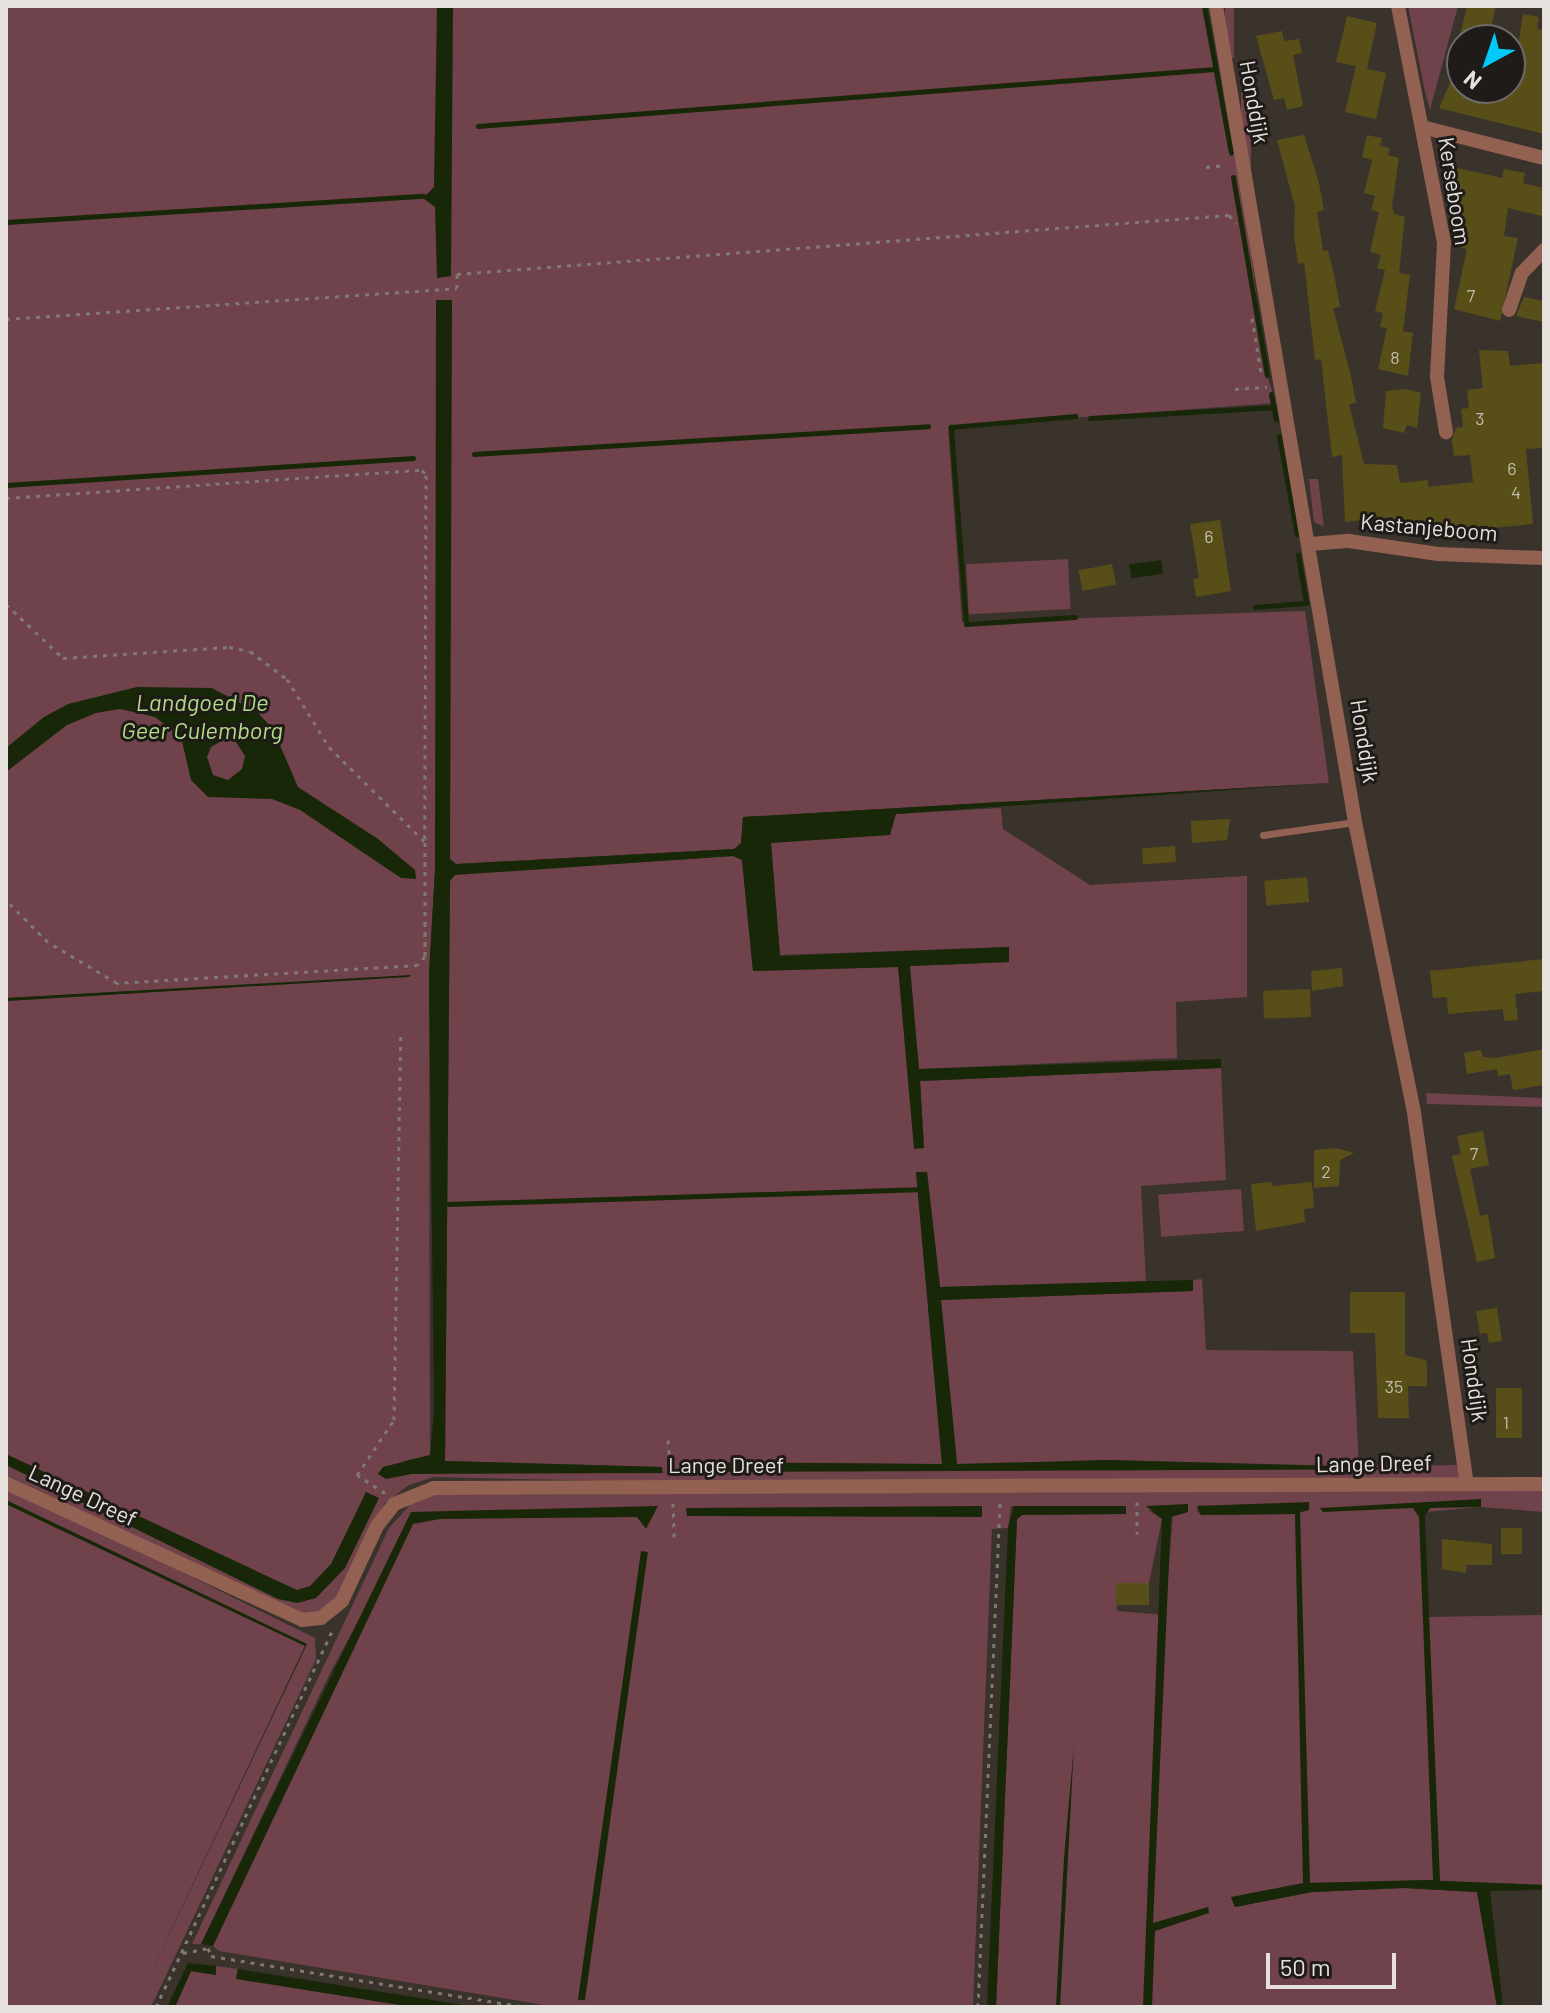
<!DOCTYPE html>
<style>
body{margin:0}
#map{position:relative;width:1550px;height:2013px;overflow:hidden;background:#3a332c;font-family:Barlow,sans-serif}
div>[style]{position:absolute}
.green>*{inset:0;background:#70424b;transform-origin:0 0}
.water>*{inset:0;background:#182707;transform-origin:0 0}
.stream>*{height:5px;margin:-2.5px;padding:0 2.5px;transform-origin:2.5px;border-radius:2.5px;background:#182707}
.building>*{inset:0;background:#584f18;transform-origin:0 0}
.path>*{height:3px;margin-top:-1.5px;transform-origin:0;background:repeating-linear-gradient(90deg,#7f7973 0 4px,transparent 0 10px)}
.service>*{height:7px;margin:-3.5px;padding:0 3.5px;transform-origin:3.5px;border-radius:3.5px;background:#936152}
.minor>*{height:14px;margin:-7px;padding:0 7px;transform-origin:7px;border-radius:7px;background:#936152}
span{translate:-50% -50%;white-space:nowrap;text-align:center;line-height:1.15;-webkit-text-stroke:6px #1f1b18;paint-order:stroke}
.number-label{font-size:18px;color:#c2bcac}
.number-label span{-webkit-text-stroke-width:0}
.street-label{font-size:22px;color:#e6e1dd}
.water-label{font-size:24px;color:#b1dc85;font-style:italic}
.frame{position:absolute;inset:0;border:8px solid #e6e1dd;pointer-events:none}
.north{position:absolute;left:1446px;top:24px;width:80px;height:80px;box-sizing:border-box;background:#1f1b18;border:2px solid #6f6a67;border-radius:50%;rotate:220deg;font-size:22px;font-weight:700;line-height:32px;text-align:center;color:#e6e1dd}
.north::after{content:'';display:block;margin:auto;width:28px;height:36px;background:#00cbf8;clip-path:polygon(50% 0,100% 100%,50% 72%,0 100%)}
.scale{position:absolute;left:1266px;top:1953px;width:130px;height:36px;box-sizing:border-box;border:4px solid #e6e1dd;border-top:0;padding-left:10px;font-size:24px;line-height:28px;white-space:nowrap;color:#e6e1dd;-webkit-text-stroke:6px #1f1b18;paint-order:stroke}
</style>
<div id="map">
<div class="green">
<div style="clip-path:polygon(evenodd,6px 6px,1203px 6px,1238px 156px,1267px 375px,1276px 403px,948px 427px,962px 622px,1305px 611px,1329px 783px,743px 817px,741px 843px,734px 849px,456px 864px,450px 859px,435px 870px,429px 973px,430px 1455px,404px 1461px,386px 1479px,411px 1474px,662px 1467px,445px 1461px,450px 881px,455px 874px,733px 856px,742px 860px,753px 971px,898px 967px,924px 1148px,920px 1081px,1221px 1068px,1226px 1180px,1141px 1186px,1146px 1281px,940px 1287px,927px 1172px,916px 1172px,942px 1464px,957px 1463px,941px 1300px,1192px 1291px,1193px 1280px,1202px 1279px,1206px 1350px,1353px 1351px,1359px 1466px,1107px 1460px,975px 1465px,1111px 1470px,1459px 1465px,1461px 1477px,1401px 1481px,661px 1482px,434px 1477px,409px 1485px,385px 1503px,334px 1602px,327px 1610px,305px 1616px,6px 1475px,6px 1001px,410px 976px,6px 998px,6px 6px,683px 1462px,906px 1464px,906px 1465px,682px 1472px,683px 1462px)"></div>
<div style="left:1225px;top:6px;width:9px;height:52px"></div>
<div style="clip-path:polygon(1408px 6px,1458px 6px,1430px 110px,1425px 92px)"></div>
<div style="left:1241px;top:89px;width:10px;height:81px"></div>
<div style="clip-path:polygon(1309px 479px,1318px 479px,1324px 527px,1314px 522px)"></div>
<div style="left:1068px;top:559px;width:50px;height:102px;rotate:87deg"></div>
<div style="clip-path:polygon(1001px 808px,1003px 829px,1090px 885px,1247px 876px,1247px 997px,1176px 1002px,1177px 1058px,919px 1069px,909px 966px,1009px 962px,1009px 947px,780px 955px,771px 843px,896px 814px)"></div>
<div style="clip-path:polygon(1426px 1093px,1544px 1098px,1544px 1107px,1427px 1104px)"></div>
<div style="left:1241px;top:1189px;width:42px;height:83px;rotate:86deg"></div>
<div style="clip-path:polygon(6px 1485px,315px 1638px,316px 1659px,151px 2007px,6px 2007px)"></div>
<div style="clip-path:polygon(evenodd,1544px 1490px,1544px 1512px,1481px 1507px,1425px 1512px,1428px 1617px,1544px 1615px,1544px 1885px,1423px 1880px,1309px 1883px,1231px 1898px,1235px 1907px,1312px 1892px,1404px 1888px,1477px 1892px,1497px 2007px,996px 2007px,1017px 1519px,1022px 1515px,1126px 1514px,1126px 1506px,1011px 1506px,1008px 1528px,992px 1529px,973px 2005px,556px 2007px,219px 1951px,213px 1946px,392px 1559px,331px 1671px,201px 1944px,192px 1944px,389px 1528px,411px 1504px,435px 1495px,1544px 1490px,1308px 1503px,1309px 1510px,1295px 1514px,1201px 1515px,1197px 1511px,1198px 1506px,1308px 1503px,1544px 1490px,1148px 1510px,1173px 1515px,1165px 1615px,1117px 1611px,1117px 1583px,1149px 1583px,1162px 1519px,1148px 1510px)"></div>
<div style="clip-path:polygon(216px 1966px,238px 1969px,236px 1978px,437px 2007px,175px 2007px,191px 1971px,215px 1975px)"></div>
</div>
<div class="water">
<div style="clip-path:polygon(437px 6px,453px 6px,451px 276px,437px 278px,435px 207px,423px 198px,434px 187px)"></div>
<div style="clip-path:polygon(436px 300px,452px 300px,450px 859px,456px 864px,734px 849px,741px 843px,743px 817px,1329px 783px,896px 814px,890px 835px,771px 843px,780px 956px,1009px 947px,1009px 962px,910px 966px,919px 1069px,1221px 1059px,1221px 1068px,920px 1081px,924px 1148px,914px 1149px,898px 967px,753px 971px,742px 860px,733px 856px,455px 875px,450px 881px,445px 1461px,662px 1467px,663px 1473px,411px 1474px,386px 1479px,378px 1474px,383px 1467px,430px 1455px,434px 1411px,429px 973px,435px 870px)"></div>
<div style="left:1161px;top:560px;width:14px;height:32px;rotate:82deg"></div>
<div style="clip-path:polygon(evenodd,137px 687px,212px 688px,257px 712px,273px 729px,298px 787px,378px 839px,415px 870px,416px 879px,401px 878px,300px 810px,272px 799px,208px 797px,191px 780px,181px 737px,155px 717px,120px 709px,96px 713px,67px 725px,6px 772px,6px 748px,44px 717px,68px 704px,137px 687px,225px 739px,236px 742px,245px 756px,242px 769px,228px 780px,213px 775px,207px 757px,211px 747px,225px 739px)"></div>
<div style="clip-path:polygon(411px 975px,409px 977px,6px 1001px,6px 998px)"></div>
<div style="clip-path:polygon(916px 1172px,927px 1172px,940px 1287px,1193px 1280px,1193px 1291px,941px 1300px,957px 1464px,1107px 1460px,1436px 1469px,682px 1472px,682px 1462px,942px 1464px)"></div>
<div style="clip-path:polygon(6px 1454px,297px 1590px,310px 1586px,331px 1564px,366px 1492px,379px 1498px,345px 1568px,316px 1598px,297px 1603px,278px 1599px,6px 1465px)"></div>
<div style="clip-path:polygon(1481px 1499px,1481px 1507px,1430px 1508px,1425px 1516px,1440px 1881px,1544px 1885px,1544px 1890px,1490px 1891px,1503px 2007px,1497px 2007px,1477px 1892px,1404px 1888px,1312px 1892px,1235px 1907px,1231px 1897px,1303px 1883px,1295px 1514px,1201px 1515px,1197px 1506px,1309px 1502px,1309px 1510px,1300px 1512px,1310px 1883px,1433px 1880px,1419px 1517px,1413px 1508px,1323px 1512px,1320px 1508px)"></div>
<div style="clip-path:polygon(6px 1500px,307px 1644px,135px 2007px,305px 1646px,6px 1504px)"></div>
<div style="clip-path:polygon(1188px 1504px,1188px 1512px,1171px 1517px,1153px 1923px,1208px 1907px,1209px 1913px,1155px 1931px,1152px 2007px,1143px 2007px,1162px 1519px,1146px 1506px)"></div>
<div style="clip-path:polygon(658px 1506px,646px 1529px,637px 1517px,440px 1519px,413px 1524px,213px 1946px,201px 1944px,411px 1512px)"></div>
<div style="clip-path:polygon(982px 1506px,982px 1517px,687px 1516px,686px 1508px)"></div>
<div style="clip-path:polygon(1014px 1506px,1126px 1506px,1126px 1514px,1022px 1515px,1017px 1519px,996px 2007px,987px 2007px,1008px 1528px)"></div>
<div style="left:641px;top:1551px;width:7px;height:453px;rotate:8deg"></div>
<div style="clip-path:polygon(1074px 1745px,1060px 2007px,1056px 2007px,1064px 1858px)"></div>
<div style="clip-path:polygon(188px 1963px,216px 1966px,216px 1975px,191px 1971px,175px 2007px,167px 2007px)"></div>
<div style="clip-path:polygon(238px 1969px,475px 2007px,412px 2007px,236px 1979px)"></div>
</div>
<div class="stream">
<div style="left:1204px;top:6px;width:149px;rotate:79.6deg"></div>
<div style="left:478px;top:126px;width:739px;rotate:-4.42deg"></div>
<div style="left:1233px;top:177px;width:201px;rotate:80.3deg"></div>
<div style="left:6px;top:222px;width:418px;rotate:-3.6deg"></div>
<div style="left:1271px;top:394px;width:26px;rotate:79deg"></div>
<div style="left:1090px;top:418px;width:183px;rotate:-3.4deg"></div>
<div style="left:1279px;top:436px;width:100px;rotate:79.6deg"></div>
<div style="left:474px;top:454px;width:455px;rotate:-3.5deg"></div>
<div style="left:6px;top:485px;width:408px;rotate:-3.8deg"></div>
<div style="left:1255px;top:607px;width:51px;rotate:-4.5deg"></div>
<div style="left:1306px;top:603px;width:49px;rotate:-99.5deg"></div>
<div style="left:1075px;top:617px;width:109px;rotate:176.3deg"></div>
<div style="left:966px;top:624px;width:198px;rotate:-94.4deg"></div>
<div style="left:951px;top:427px;width:125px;rotate:-5deg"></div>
<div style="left:448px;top:1204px;width:469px;rotate:-1.8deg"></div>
</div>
<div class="building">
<div style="clip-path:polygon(1467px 6px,1496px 6px,1488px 40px,1459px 40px)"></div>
<div style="clip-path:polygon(1523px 14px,1539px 17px,1537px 29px,1544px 30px,1544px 134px,1439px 108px,1450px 83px,1510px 97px)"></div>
<div style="clip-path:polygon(1347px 16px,1377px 23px,1367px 69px,1386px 73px,1376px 119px,1345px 112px,1356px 66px,1336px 62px)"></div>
<div style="clip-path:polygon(1282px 31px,1284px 41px,1299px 39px,1302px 53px,1293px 55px,1303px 106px,1287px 110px,1284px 98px,1274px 100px,1256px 36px)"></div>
<div style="clip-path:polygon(1304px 135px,1319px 183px,1324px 210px,1317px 212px,1323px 251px,1328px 250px,1335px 279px,1340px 307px,1333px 308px,1351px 376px,1356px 403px,1349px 404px,1364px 464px,1397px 465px,1400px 483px,1428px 480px,1428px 487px,1473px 482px,1470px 455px,1454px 456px,1452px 440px,1456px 428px,1463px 427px,1461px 409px,1469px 408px,1467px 390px,1483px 388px,1479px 350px,1508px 351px,1510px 366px,1544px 363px,1544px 448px,1526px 449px,1533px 524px,1450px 532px,1449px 525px,1421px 528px,1420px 521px,1393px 524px,1392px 517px,1345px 522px,1342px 455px,1332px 457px,1321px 359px,1315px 360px,1304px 263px,1298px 264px,1294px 236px,1295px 207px,1277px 140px)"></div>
<div style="clip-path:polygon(1367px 135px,1382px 138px,1380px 146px,1390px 148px,1388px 155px,1399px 158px,1392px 206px,1394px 214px,1405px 217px,1399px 273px,1410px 275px,1403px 331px,1413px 333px,1408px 376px,1378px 369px,1387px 328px,1380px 327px,1383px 313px,1375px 311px,1385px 270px,1377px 268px,1381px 255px,1370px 252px,1379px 212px,1371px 210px,1375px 196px,1364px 193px,1372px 160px,1362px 157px)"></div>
<div style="clip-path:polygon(1457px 168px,1502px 178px,1504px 169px,1525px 173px,1523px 183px,1544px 188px,1542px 216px,1508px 208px,1504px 236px,1518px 238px,1500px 321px,1454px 309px,1467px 249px,1460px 247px,1466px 220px,1456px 217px,1462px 190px,1452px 188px)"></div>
<div style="clip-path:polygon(1524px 297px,1544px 301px,1544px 322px,1516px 316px)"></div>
<div style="clip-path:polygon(1406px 389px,1421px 393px,1417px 428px,1407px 425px,1404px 433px,1383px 428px,1386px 391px)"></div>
<div style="clip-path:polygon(1220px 520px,1231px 591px,1196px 597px,1193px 579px,1199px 578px,1190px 524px)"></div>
<div style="left:1112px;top:564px;width:21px;height:34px;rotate:79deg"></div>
<div style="clip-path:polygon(1230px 819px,1227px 840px,1192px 843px,1191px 821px)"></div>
<div style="left:1175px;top:846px;width:16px;height:33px;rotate:86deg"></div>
<div style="left:1307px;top:877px;width:25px;height:43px;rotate:85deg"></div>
<div style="clip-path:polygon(1544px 959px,1544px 991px,1515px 994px,1518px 1020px,1504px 1021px,1503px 1009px,1448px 1014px,1447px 997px,1433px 998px,1430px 971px)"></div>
<div style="clip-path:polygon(1342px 968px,1343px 986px,1312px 991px,1311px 971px)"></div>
<div style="left:1310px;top:989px;width:28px;height:47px;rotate:88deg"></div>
<div style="clip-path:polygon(1544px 1049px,1544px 1085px,1513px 1090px,1510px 1074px,1498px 1076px,1497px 1069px,1467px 1074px,1464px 1053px,1481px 1050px,1483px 1057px,1496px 1058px)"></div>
<div style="clip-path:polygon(1483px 1131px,1489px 1165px,1470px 1169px,1480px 1216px,1488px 1214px,1495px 1258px,1477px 1262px,1452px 1156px,1461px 1154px,1457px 1136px)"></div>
<div style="clip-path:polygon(1336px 1148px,1354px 1153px,1340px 1160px,1339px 1186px,1314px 1188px,1314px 1150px)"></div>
<div style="clip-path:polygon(1272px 1182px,1272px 1186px,1312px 1182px,1314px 1208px,1304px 1209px,1305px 1222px,1256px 1231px,1251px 1184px)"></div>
<div style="clip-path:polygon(1350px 1292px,1405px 1292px,1405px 1355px,1426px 1360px,1427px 1368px,1427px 1386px,1408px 1386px,1409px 1418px,1378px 1418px,1375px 1333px,1350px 1333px)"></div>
<div style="clip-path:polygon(1497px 1308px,1502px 1341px,1489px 1343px,1487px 1333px,1480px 1334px,1476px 1311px)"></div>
<div style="left:1496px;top:1388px;width:26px;height:50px"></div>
<div style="left:1501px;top:1528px;width:21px;height:26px"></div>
<div style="clip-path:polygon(1442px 1539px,1492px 1544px,1492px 1565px,1466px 1565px,1466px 1573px,1442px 1569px)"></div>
<div style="left:1116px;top:1583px;width:33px;height:22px"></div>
</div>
<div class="path">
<div style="left:1206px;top:167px;width:20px;rotate:-6deg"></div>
<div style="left:1252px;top:318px;width:56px;rotate:80.7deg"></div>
<div style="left:6px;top:319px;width:452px;rotate:-3.9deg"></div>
<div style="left:457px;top:288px;width:14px;rotate:-90deg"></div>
<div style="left:457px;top:274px;width:774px;rotate:-4.37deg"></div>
<div style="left:1229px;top:215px;width:11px;rotate:52deg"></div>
<div style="left:1235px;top:389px;width:32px;rotate:-4deg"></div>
<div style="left:6px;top:498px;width:417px;rotate:-3.9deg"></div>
<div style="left:422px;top:470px;width:6px;rotate:51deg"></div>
<div style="left:426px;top:475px;width:365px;rotate:90.2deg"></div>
<div style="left:6px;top:604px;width:79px;rotate:43.5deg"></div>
<div style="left:63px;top:658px;width:166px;rotate:-3.8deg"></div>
<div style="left:229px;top:647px;width:21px;rotate:11deg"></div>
<div style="left:250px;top:651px;width:46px;rotate:37.1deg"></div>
<div style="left:287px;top:679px;width:80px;rotate:58.3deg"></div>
<div style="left:329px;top:747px;width:135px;rotate:44.7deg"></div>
<div style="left:425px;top:842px;width:114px;rotate:90deg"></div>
<div style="left:425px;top:956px;width:11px;rotate:128deg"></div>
<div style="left:418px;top:965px;width:302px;rotate:176.6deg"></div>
<div style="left:117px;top:983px;width:80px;rotate:-149.3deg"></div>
<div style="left:48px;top:942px;width:59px;rotate:-135deg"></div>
<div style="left:668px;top:1440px;width:32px;rotate:85deg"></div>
<div style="left:385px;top:1493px;width:33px;rotate:-147deg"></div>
<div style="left:357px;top:1475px;width:66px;rotate:-56.1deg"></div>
<div style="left:394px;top:1420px;width:385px;rotate:-89deg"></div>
<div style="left:1137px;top:1502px;width:32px;rotate:90deg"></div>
<div style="left:673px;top:1503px;width:36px;rotate:88deg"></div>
<div style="left:183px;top:1953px;width:25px;rotate:-11deg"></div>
<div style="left:208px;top:1948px;width:9px;rotate:69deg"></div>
<div style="left:211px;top:1956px;width:319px;rotate:9.2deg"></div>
<div style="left:156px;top:2007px;width:415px;rotate:-64.9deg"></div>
<div style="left:978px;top:2007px;width:504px;rotate:-87.5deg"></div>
</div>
<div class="service">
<div style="left:1263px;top:835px;width:93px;rotate:-8deg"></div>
</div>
<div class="minor">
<div style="left:1216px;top:6px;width:828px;rotate:80.33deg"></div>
<div style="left:1355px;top:822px;width:297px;rotate:78.5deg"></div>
<div style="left:1414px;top:1113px;width:375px;rotate:81.9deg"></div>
<div style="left:1398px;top:6px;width:241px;rotate:79deg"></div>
<div style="left:1444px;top:243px;width:134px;rotate:93deg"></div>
<div style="left:1437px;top:377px;width:56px;rotate:80.7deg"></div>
<div style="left:1422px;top:127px;width:126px;rotate:14.3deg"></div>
<div style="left:1509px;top:310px;width:39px;rotate:-71deg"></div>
<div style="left:1522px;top:273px;width:32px;rotate:-46deg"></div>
<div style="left:1311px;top:544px;width:38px;rotate:-5deg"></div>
<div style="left:1349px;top:541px;width:90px;rotate:8.3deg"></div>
<div style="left:1438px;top:554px;width:106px;rotate:2.2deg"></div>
<div style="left:6px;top:1483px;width:326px;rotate:24.8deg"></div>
<div style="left:302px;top:1620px;width:19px;rotate:-6deg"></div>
<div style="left:321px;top:1618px;width:27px;rotate:-39deg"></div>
<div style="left:342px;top:1601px;width:83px;rotate:-65deg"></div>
<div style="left:377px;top:1526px;width:28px;rotate:-52deg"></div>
<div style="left:394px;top:1504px;width:43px;rotate:-21.8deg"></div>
<div style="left:434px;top:1488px;width:1110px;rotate:-0.21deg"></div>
</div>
<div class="number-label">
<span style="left:1471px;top:295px">7</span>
<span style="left:1395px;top:357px">8</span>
<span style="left:1480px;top:418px">3</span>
<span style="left:1512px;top:468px">6</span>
<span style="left:1516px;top:492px">4</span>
<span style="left:1209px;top:536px">6</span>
<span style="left:1474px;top:1153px">7</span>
<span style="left:1326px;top:1171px">2</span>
<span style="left:1394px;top:1386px">35</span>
<span style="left:1506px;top:1422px">1</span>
</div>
<div class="street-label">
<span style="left:1255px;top:102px;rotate:80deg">Honddijk</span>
<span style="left:1455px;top:191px;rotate:81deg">Kerseboom</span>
<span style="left:1429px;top:527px;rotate:5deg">Kastanjeboom</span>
<span style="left:1365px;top:741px;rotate:81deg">Honddijk</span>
<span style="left:1475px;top:1380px;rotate:82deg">Honddijk</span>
<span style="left:1374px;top:1463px;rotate:-1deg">Lange Dreef</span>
<span style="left:726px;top:1465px">Lange Dreef</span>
<span style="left:83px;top:1495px;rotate:25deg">Lange Dreef</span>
</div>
<div class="water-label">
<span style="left:202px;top:716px">Landgoed De<br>Geer Culemborg</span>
</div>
<div class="frame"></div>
<div class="north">N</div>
<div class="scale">50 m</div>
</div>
